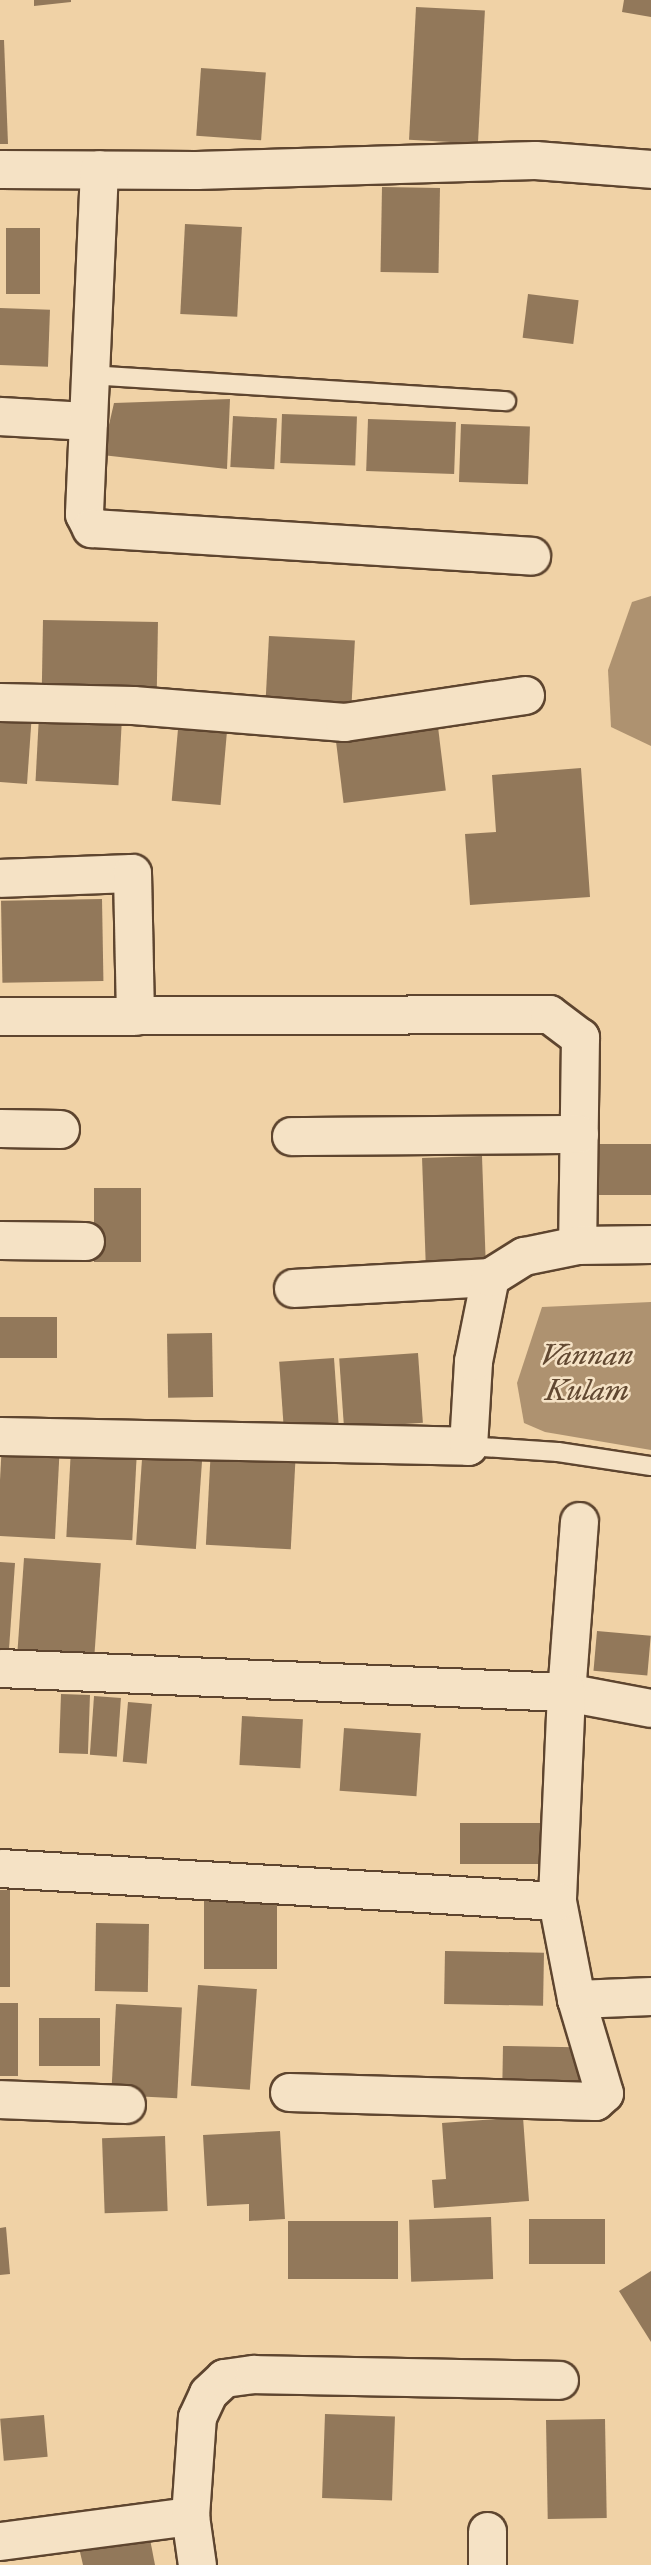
<!DOCTYPE html>
<style>
body{margin:0}
#map{position:relative;width:651px;height:2565px;overflow:hidden;background:#f0d2a6;font-family:"IM FELL Great Primer",serif}
div>[style]{position:absolute}
.water>*{inset:0;background:#ae9270}
.building>*{inset:0;background:#92785a;transform-origin:0 0}
.roads{filter:drop-shadow(2px 0 #5e452f) drop-shadow(-2px 0 #5e452f) drop-shadow(0 2px #5e452f) drop-shadow(0 -2px #5e452f)}
.lane>*{height:18px;margin:-9px;padding:0 9px;transform-origin:9px;border-radius:9px;background:#f5e2c5}
.street>*{height:37px;margin:-18.5px;padding:0 18.5px;transform-origin:18.5px;border-radius:18.5px;background:#f5e2c5}
span{translate:-50% -50%;white-space:nowrap;text-align:center;line-height:1.15;-webkit-text-stroke:5px #f5e2c5;paint-order:stroke}
.water-label{font-size:30px;color:#614831;font-style:italic}
</style>
<div id="map">
<div class="water">
<div style="clip-path:polygon(651px 596px,651px 746px,611px 727px,608px 670px,632px 602px)"></div>
<div style="clip-path:polygon(651px 1302px,651px 1450px,545px 1432px,524px 1423px,517px 1383px,542px 1307px)"></div>
</div>
<div class="building">
<div style="clip-path:polygon(34px 0,71px 0,71px 2px,34px 6px)"></div>
<div style="clip-path:polygon(624px 0,651px 0,651px 17px,622px 12px)"></div>
<div style="left:416px;top:7px;width:69px;height:133px;rotate:3deg"></div>
<div style="clip-path:polygon(0 40px,4px 40px,8px 144px,0 144px)"></div>
<div style="left:201px;top:68px;width:65px;height:68px;rotate:4deg"></div>
<div style="left:382px;top:187px;width:58px;height:85px;rotate:1deg"></div>
<div style="left:185px;top:224px;width:57px;height:90px;rotate:3deg"></div>
<div style="left:6px;top:228px;width:34px;height:66px"></div>
<div style="left:528px;top:294px;width:51px;height:44px;rotate:7deg"></div>
<div style="left:0;top:308px;width:50px;height:57px;rotate:2deg"></div>
<div style="clip-path:polygon(230px 399px,227px 469px,102px 455px,114px 403px)"></div>
<div style="left:282px;top:414px;width:75px;height:49px;rotate:2deg"></div>
<div style="left:233px;top:416px;width:44px;height:51px;rotate:3deg"></div>
<div style="left:368px;top:419px;width:88px;height:52px;rotate:2deg"></div>
<div style="left:461px;top:424px;width:69px;height:58px;rotate:2deg"></div>
<div style="left:43px;top:620px;width:115px;height:73px;rotate:1deg"></div>
<div style="left:269px;top:636px;width:86px;height:64px;rotate:3deg"></div>
<div style="clip-path:polygon(0 711px,32px 713px,27px 784px,0 782px)"></div>
<div style="left:39px;top:715px;width:83px;height:66px;rotate:3deg"></div>
<div style="left:438px;top:727px;width:64px;height:103px;rotate:83deg"></div>
<div style="left:178px;top:729px;width:49px;height:72px;rotate:5deg"></div>
<div style="clip-path:polygon(581px 768px,590px 897px,470px 905px,465px 834px,496px 832px,492px 775px)"></div>
<div style="left:102px;top:899px;width:82px;height:101px;rotate:89deg"></div>
<div style="left:651px;top:1144px;width:51px;height:65px;rotate:90deg"></div>
<div style="left:482px;top:1156px;width:104px;height:60px;rotate:88deg"></div>
<div style="left:94px;top:1188px;width:47px;height:74px"></div>
<div style="left:0;top:1317px;width:57px;height:41px"></div>
<div style="left:212px;top:1333px;width:64px;height:45px;rotate:89deg"></div>
<div style="left:418px;top:1353px;width:70px;height:79px;rotate:86deg"></div>
<div style="left:334px;top:1358px;width:79px;height:55px;rotate:86deg"></div>
<div style="left:2px;top:1442px;width:58px;height:94px;rotate:3deg"></div>
<div style="left:143px;top:1445px;width:60px;height:100px;rotate:4deg"></div>
<div style="left:211px;top:1447px;width:85px;height:98px;rotate:3deg"></div>
<div style="left:71px;top:1448px;width:66px;height:89px;rotate:3deg"></div>
<div style="left:24px;top:1558px;width:77px;height:97px;rotate:4deg"></div>
<div style="clip-path:polygon(0 1562px,15px 1563px,9px 1649px,0 1649px)"></div>
<div style="left:597px;top:1631px;width:54px;height:40px;rotate:5deg"></div>
<div style="left:61px;top:1694px;width:29px;height:59px;rotate:2deg"></div>
<div style="left:94px;top:1696px;width:27px;height:59px;rotate:4deg"></div>
<div style="left:128px;top:1702px;width:24px;height:60px;rotate:5deg"></div>
<div style="left:242px;top:1716px;width:61px;height:49px;rotate:3deg"></div>
<div style="left:344px;top:1728px;width:77px;height:63px;rotate:4deg"></div>
<div style="left:460px;top:1823px;width:80px;height:41px"></div>
<div style="left:0;top:1890px;width:10px;height:97px"></div>
<div style="left:204px;top:1900px;width:73px;height:69px"></div>
<div style="left:96px;top:1923px;width:53px;height:68px;rotate:1deg"></div>
<div style="left:445px;top:1951px;width:99px;height:53px;rotate:1deg"></div>
<div style="left:198px;top:1985px;width:59px;height:101px;rotate:4deg"></div>
<div style="left:0;top:2003px;width:18px;height:73px"></div>
<div style="left:116px;top:2004px;width:66px;height:91px;rotate:3deg"></div>
<div style="left:39px;top:2018px;width:61px;height:48px"></div>
<div style="left:503px;top:2046px;width:85px;height:36px;rotate:1deg"></div>
<div style="clip-path:polygon(523px 2117px,529px 2201px,434px 2208px,432px 2180px,446px 2179px,442px 2123px)"></div>
<div style="clip-path:polygon(280px 2131px,285px 2219px,249px 2221px,249px 2204px,207px 2206px,203px 2135px)"></div>
<div style="left:165px;top:2136px;width:75px;height:63px;rotate:88deg"></div>
<div style="left:491px;top:2217px;width:62px;height:82px;rotate:88deg"></div>
<div style="left:605px;top:2219px;width:45px;height:76px;rotate:90deg"></div>
<div style="left:288px;top:2221px;width:110px;height:58px"></div>
<div style="clip-path:polygon(6px 2227px,10px 2274px,0 2275px,0 2228px)"></div>
<div style="clip-path:polygon(651px 2271px,651px 2342px,619px 2291px)"></div>
<div style="left:325px;top:2414px;width:70px;height:84px;rotate:2deg"></div>
<div style="left:44px;top:2415px;width:42px;height:44px;rotate:85deg"></div>
<div style="left:605px;top:2419px;width:99px;height:59px;rotate:89deg"></div>
<div style="clip-path:polygon(150px 2539px,155px 2565px,83px 2565px,80px 2552px)"></div>
</div>
<div class="roads">
<div class="lane">
<div style="left:90px;top:375px;width:417px;rotate:3.6deg"></div>
<div style="left:468px;top:1446px;width:90px;rotate:3.8deg"></div>
<div style="left:558px;top:1452px;width:94px;rotate:8.6deg"></div>
</div>
<div class="street">
<div style="left:0;top:169px;width:196px;rotate:0.3deg"></div>
<div style="left:196px;top:170px;width:339px;rotate:-1.7deg"></div>
<div style="left:535px;top:160px;width:116px;rotate:4.4deg"></div>
<div style="left:0;top:416px;width:88px;rotate:3.3deg"></div>
<div style="left:88px;top:421px;width:252px;rotate:-87.5deg"></div>
<div style="left:88px;top:421px;width:93px;rotate:92.5deg"></div>
<div style="left:84px;top:514px;width:16px;rotate:63deg"></div>
<div style="left:91px;top:528px;width:441px;rotate:3.6deg"></div>
<div style="left:0;top:702px;width:133px;rotate:1.3deg"></div>
<div style="left:133px;top:705px;width:212px;rotate:4.6deg"></div>
<div style="left:344px;top:722px;width:183px;rotate:-8.5deg"></div>
<div style="left:0;top:878px;width:132px;rotate:-2.2deg"></div>
<div style="left:132px;top:873px;width:143px;rotate:88.8deg"></div>
<div style="left:0;top:1016px;width:549px;rotate:-0.21deg"></div>
<div style="left:549px;top:1014px;width:39px;rotate:37deg"></div>
<div style="left:580px;top:1037px;width:208px;rotate:90.8deg"></div>
<div style="left:577px;top:1245px;width:74px;rotate:-0.8deg"></div>
<div style="left:0;top:1128px;width:60px;rotate:1deg"></div>
<div style="left:291px;top:1136px;width:288px;rotate:-0.4deg"></div>
<div style="left:0;top:1240px;width:85px;rotate:0.7deg"></div>
<div style="left:293px;top:1288px;width:197px;rotate:-3.2deg"></div>
<div style="left:0;top:1436px;width:468px;rotate:1.2deg"></div>
<div style="left:468px;top:1446px;width:85px;rotate:-86.6deg"></div>
<div style="left:473px;top:1361px;width:86px;rotate:-78.6deg"></div>
<div style="left:490px;top:1277px;width:40px;rotate:-32deg"></div>
<div style="left:524px;top:1256px;width:54px;rotate:-11.7deg"></div>
<div style="left:579px;top:1521px;width:171px;rotate:94.3deg"></div>
<div style="left:566px;top:1692px;width:86px;rotate:10.7deg"></div>
<div style="left:0;top:1668px;width:567px;rotate:2.43deg"></div>
<div style="left:566px;top:1692px;width:209px;rotate:92.5deg"></div>
<div style="left:557px;top:1901px;width:100px;rotate:79deg"></div>
<div style="left:0;top:1868px;width:558px;rotate:3.39deg"></div>
<div style="left:289px;top:2092px;width:306px;rotate:1.7deg"></div>
<div style="left:595px;top:2101px;width:12px;rotate:-42deg"></div>
<div style="left:604px;top:2093px;width:98px;rotate:-106.6deg"></div>
<div style="left:576px;top:1999px;width:75px;rotate:-2.3deg"></div>
<div style="left:0;top:2099px;width:126px;rotate:2.3deg"></div>
<div style="left:487px;top:2531px;width:34px;rotate:90deg"></div>
<div style="left:0;top:2541px;width:192px;rotate:-7.5deg"></div>
<div style="left:197px;top:2565px;width:49px;rotate:-98.1deg"></div>
<div style="left:190px;top:2516px;width:99px;rotate:-86deg"></div>
<div style="left:197px;top:2417px;width:26px;rotate:-65deg"></div>
<div style="left:208px;top:2393px;width:22px;rotate:-43deg"></div>
<div style="left:224px;top:2378px;width:30px;rotate:-8deg"></div>
<div style="left:254px;top:2374px;width:305px;rotate:1.1deg"></div>
</div>
</div>
<div class="water-label">
<span style="left:587px;top:1372px">Vannan<br>Kulam</span>
</div>
</div>
